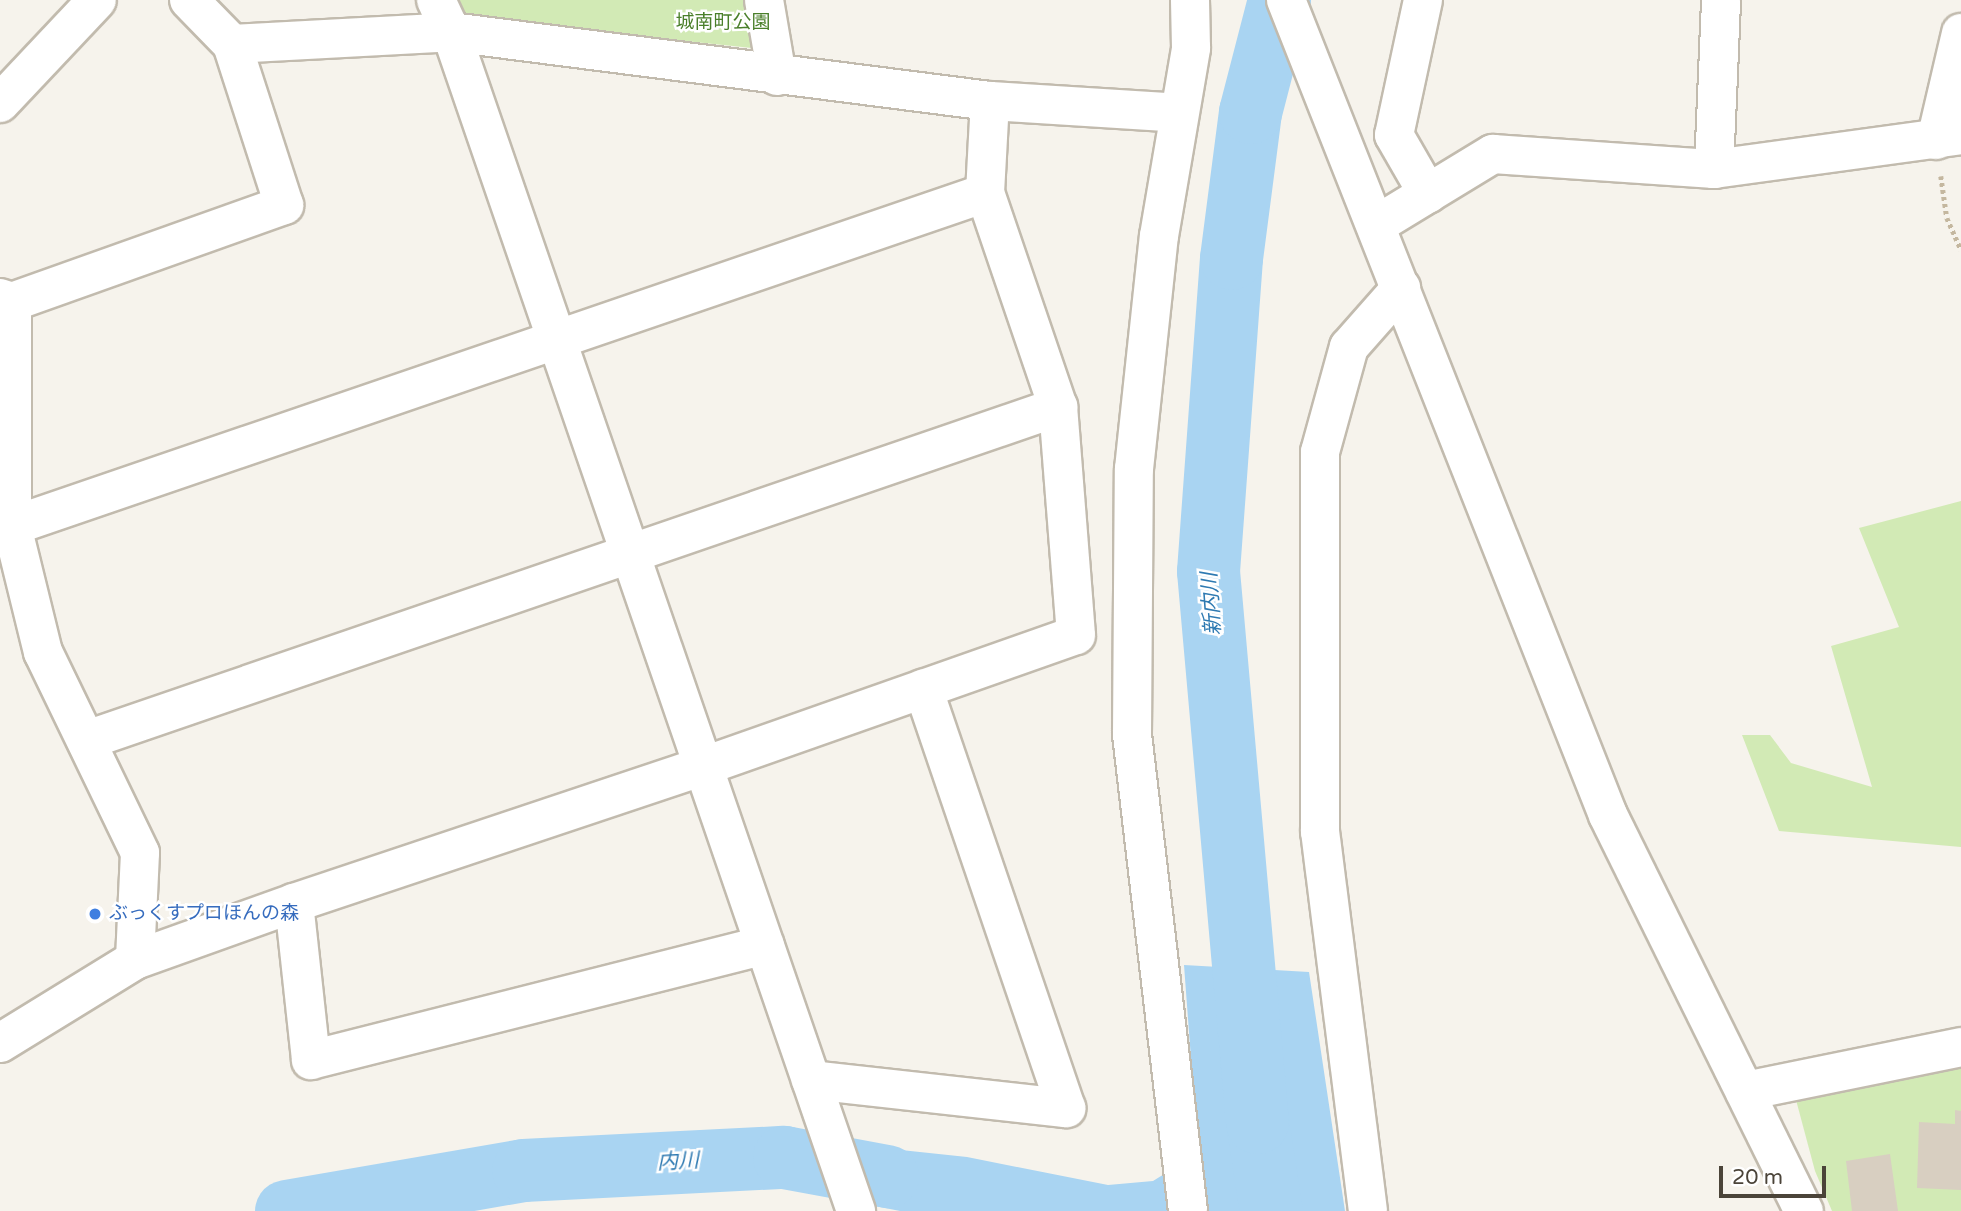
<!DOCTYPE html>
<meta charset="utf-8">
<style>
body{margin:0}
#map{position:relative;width:1961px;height:1211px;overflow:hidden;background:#f6f3ec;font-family:"Varela Round","Noto Sans JP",sans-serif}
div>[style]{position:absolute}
.green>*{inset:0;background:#d2eab5}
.water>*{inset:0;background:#a9d4f2}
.river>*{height:63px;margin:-31.5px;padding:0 31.5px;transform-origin:31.5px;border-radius:31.5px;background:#a9d4f2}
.building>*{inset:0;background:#d8cfc1}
.path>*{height:4.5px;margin-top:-2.25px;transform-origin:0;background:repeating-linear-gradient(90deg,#c4b79f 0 3.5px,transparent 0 7px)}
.roads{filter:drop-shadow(2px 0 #c2bbae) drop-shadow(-2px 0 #c2bbae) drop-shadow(0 2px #c2bbae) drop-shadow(0 -2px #c2bbae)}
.minor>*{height:38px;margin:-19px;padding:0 19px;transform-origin:19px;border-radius:19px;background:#fff}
.dots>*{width:19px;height:19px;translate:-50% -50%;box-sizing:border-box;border:4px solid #fff;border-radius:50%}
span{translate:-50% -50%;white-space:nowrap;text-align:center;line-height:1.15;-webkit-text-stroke:5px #fff;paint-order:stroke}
.park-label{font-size:19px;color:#4a7f2a}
.shop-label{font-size:19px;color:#366cbe}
.left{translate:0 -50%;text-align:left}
.water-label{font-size:21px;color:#2e7ab2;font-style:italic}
.scale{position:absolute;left:1719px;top:1166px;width:107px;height:32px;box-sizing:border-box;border:4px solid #4b4439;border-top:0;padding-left:9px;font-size:21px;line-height:24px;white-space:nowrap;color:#4b4439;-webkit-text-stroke:5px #fff;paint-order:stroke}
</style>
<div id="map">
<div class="green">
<div style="clip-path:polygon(455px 0,743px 0,752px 48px,466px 18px)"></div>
<div style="clip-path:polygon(1961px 501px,1961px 847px,1779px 831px,1742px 735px,1770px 735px,1791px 763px,1872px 787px,1831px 646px,1899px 627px,1859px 528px)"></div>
<div style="clip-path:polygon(1961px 1054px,1961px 1211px,1832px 1211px,1815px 1171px,1792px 1085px)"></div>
</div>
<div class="water">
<div style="clip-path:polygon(1184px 965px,1309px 972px,1345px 1211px,900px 1211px,805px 1192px,797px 1139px,967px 1157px,1108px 1185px,1153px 1181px,1198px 1153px)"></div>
</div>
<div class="river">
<div style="left:286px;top:1211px;width:241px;rotate:-9.8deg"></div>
<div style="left:523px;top:1170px;width:261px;rotate:-2.9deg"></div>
<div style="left:784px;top:1157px;width:105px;rotate:10.5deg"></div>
<div style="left:1271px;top:1211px;width:90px;rotate:-98.9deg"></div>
<div style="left:1257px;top:1122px;width:553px;rotate:-95.08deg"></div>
<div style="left:1208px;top:571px;width:314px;rotate:-85.8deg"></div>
<div style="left:1231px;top:258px;width:147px;rotate:-82.6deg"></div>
<div style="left:1250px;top:112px;width:116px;rotate:-75.5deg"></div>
</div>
<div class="building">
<div style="clip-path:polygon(1955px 1110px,1961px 1111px,1961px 1190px,1917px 1188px,1919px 1122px,1955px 1124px)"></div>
<div style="clip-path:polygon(1890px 1154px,1898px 1211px,1852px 1211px,1846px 1161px)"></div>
</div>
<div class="path">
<div style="left:1941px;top:176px;width:42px;rotate:81.9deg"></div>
<div style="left:1947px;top:218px;width:35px;rotate:66deg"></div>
</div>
<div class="roads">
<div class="minor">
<div style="left:189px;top:0;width:62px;rotate:45.7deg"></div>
<div style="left:232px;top:44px;width:219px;rotate:-3.1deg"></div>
<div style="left:451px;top:32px;width:543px;rotate:7.3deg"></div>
<div style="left:990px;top:101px;width:189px;rotate:3.6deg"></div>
<div style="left:436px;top:0;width:35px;rotate:65deg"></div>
<div style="left:451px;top:32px;width:1247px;rotate:71.04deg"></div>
<div style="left:764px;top:0;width:77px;rotate:80.3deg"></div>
<div style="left:1286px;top:0;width:876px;rotate:68.44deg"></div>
<div style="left:1608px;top:815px;width:442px;rotate:63.7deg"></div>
<div style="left:1423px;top:0;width:138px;rotate:102.1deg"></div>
<div style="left:1394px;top:135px;width:68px;rotate:60deg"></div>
<div style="left:0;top:103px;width:141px;rotate:-46.7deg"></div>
<div style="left:1936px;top:140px;width:110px;rotate:-76.8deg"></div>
<div style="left:1714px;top:169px;width:169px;rotate:-87.6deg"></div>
<div style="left:1376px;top:225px;width:137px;rotate:-31.3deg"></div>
<div style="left:1493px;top:154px;width:222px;rotate:3.9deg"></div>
<div style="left:1714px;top:169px;width:249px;rotate:-7.8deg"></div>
<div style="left:0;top:298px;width:13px;rotate:18deg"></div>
<div style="left:12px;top:302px;width:224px;rotate:90deg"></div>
<div style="left:12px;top:526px;width:130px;rotate:76.2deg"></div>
<div style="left:43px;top:652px;width:223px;rotate:64.2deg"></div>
<div style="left:140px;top:853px;width:107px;rotate:92.7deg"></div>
<div style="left:12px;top:302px;width:289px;rotate:-19.6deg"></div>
<div style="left:284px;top:205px;width:169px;rotate:-107.9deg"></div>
<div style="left:12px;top:526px;width:1028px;rotate:-18.89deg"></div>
<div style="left:87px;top:740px;width:1027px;rotate:-18.93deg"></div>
<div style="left:294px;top:903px;width:158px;rotate:83.8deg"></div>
<div style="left:311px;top:1060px;width:468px;rotate:-14.2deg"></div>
<div style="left:0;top:1043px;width:158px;rotate:-31.6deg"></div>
<div style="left:135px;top:960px;width:169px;rotate:-19.7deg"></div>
<div style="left:294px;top:903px;width:432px;rotate:-18.5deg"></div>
<div style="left:704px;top:766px;width:394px;rotate:-19.4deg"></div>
<div style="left:1076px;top:635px;width:229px;rotate:-94.5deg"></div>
<div style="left:1058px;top:407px;width:226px;rotate:-108.8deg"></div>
<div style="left:985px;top:193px;width:92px;rotate:-86.9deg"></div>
<div style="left:811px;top:1080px;width:257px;rotate:6.3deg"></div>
<div style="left:1066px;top:1108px;width:443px;rotate:-108.8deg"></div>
<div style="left:1745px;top:1091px;width:220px;rotate:-11.5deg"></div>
<div style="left:1188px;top:1211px;width:480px;rotate:-96.7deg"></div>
<div style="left:1132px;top:734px;width:265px;rotate:-89.6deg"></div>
<div style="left:1134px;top:469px;width:234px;rotate:-83.9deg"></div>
<div style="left:1159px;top:236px;width:191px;rotate:-80.3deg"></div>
<div style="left:1191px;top:48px;width:48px;rotate:-91.2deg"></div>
<div style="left:1368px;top:1211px;width:382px;rotate:-97.2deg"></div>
<div style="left:1320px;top:832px;width:380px;rotate:-90deg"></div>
<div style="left:1320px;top:452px;width:109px;rotate:-74.6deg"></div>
<div style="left:1349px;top:347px;width:79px;rotate:-48.6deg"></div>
</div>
</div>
<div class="dots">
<div style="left:95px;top:914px;background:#3f7fe0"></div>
</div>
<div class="park-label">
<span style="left:723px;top:23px">城南町公園</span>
</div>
<div class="shop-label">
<span class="left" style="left:109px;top:914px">ぶっくすプロほんの森</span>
</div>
<div class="water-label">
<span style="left:1212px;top:604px;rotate:-94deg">新内川</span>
<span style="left:678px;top:1162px;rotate:-3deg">内川</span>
</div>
<div class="scale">20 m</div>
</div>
